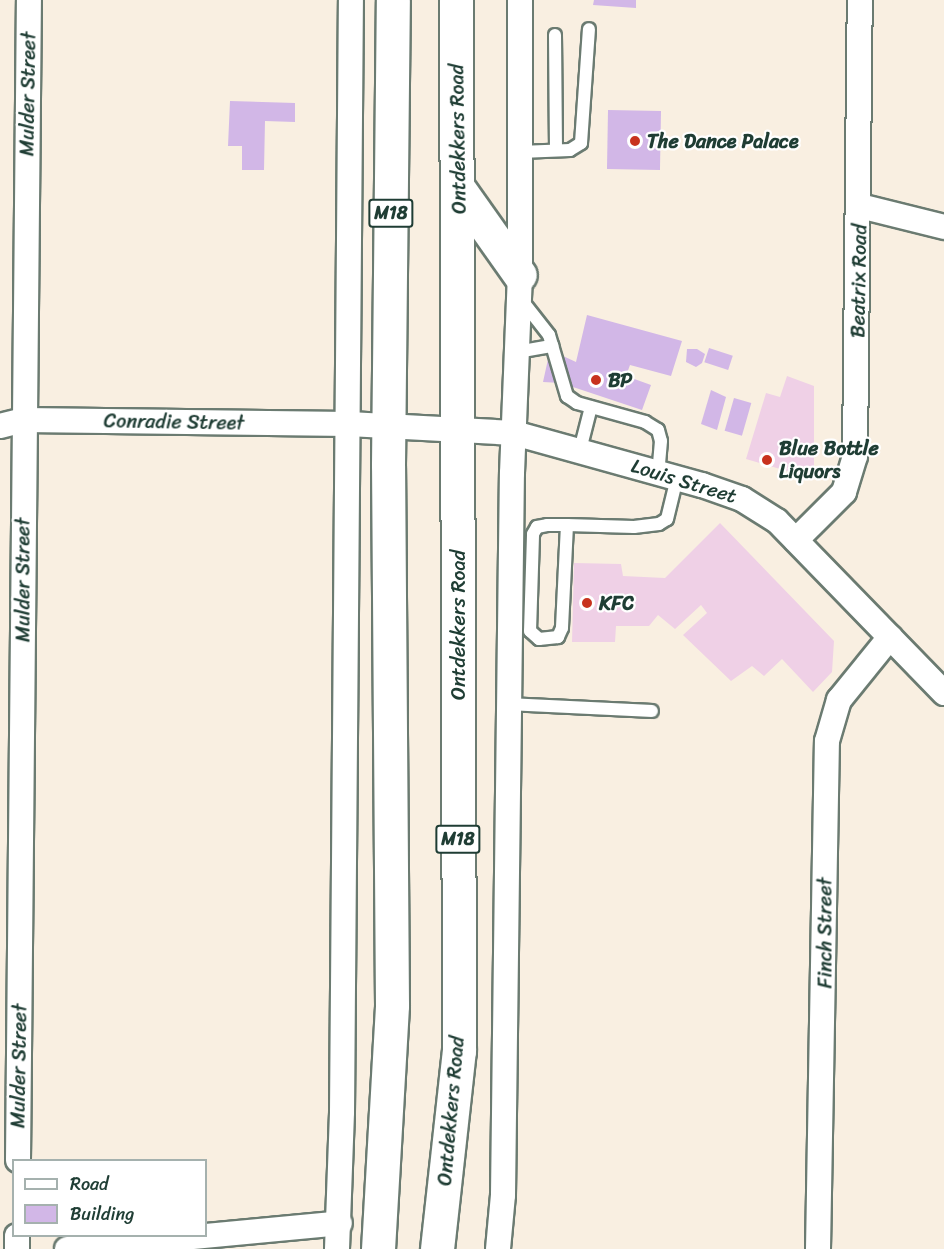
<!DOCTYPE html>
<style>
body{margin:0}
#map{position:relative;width:944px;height:1249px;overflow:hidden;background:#f9efe1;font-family:Sriracha,sans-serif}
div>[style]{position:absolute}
.built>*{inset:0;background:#efd0e6}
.building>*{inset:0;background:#d2b7e7;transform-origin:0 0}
.roads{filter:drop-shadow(2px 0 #6b7b71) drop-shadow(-2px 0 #6b7b71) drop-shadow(0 2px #6b7b71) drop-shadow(0 -2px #6b7b71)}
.lane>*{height:12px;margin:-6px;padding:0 6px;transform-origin:6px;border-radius:6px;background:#fff}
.street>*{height:24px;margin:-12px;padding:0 12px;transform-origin:12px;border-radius:12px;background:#fff}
.primary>*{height:33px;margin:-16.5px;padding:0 16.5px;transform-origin:16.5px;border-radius:16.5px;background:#fff}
.dots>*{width:16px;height:16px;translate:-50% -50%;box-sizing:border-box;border:3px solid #fff;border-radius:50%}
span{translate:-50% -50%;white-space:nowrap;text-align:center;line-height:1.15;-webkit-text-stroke:4.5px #fff;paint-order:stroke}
.shield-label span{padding:2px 4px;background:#fff;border:2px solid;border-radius:4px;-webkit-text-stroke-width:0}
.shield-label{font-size:18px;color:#1f3d34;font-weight:700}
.street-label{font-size:20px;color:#1f3d34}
.poi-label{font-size:20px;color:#1f3d34;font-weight:700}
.left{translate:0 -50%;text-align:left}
.legend{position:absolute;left:12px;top:1159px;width:195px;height:78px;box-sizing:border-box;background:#fff;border:2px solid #a5b1ae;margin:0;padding:8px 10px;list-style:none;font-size:18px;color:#1f3d34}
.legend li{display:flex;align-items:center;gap:12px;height:30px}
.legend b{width:30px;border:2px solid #a5b1ae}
</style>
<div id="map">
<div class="built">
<div style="clip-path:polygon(787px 376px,814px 386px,814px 469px,801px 475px,746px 459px,766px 393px,780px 397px)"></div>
<div style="clip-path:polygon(720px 523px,834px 641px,832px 672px,813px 692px,782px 659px,764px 676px,752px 666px,731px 681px,683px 635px,707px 613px,701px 605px,675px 629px,658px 615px,649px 626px,616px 626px,615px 642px,572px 642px,574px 563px,621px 564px,623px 576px,665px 578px)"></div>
</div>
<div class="building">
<div style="clip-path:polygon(594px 0,636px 0,636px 8px,593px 5px)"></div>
<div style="clip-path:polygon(230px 101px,295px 103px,295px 122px,265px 121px,264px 170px,242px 170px,242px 146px,228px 146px)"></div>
<div style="left:661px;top:111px;width:59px;height:53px;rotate:91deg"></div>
<div style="clip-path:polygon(587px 315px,682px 341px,671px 376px,630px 365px,626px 376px,651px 385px,642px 410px,561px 383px,543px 382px,550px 350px,576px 362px)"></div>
<div style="left:709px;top:348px;width:25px;height:15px;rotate:18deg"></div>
<div style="clip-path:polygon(687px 349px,697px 349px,705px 354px,702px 363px,696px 367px,686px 362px)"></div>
<div style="clip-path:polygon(711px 390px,726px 397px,717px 430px,701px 424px)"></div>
<div style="left:734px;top:398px;width:18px;height:34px;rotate:16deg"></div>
</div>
<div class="roads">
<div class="lane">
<div style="left:555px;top:35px;width:115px;rotate:89.5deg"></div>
<div style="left:520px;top:152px;width:50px;rotate:-2.3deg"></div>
<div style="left:570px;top:150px;width:13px;rotate:-32deg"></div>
<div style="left:581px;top:143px;width:114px;rotate:-86deg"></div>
<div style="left:520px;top:298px;width:47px;rotate:51.9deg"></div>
<div style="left:549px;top:335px;width:64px;rotate:73.6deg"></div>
<div style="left:567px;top:396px;width:12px;rotate:35deg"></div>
<div style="left:577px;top:403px;width:71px;rotate:15.6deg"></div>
<div style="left:645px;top:422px;width:15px;rotate:32deg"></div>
<div style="left:658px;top:430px;width:11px;rotate:75deg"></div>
<div style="left:661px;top:441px;width:32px;rotate:95deg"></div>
<div style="left:517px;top:352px;width:36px;rotate:-10deg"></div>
<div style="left:580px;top:450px;width:44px;rotate:-75.7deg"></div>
<div style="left:567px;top:525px;width:103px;rotate:92.8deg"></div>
<div style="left:562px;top:628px;width:10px;rotate:114deg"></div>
<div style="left:558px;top:637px;width:19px;rotate:174deg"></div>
<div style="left:539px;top:639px;width:12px;rotate:-138deg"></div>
<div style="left:530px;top:631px;width:97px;rotate:-88.2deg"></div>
<div style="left:533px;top:534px;width:8px;rotate:-60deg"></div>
<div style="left:537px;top:527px;width:10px;rotate:-11deg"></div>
<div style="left:547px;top:525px;width:20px"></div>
<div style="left:567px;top:525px;width:67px;rotate:1.7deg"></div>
<div style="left:634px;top:527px;width:25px;rotate:-7deg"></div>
<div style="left:659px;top:524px;width:9px;rotate:-32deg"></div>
<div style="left:667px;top:519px;width:42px;rotate:-76.3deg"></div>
<div style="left:508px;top:704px;width:144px;rotate:2.8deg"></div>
</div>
<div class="street">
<div style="left:860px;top:206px;width:87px;rotate:14deg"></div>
<div style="left:0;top:426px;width:25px;rotate:-14deg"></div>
<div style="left:24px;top:420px;width:325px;rotate:0.7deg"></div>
<div style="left:349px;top:424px;width:165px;rotate:3.1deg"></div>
<div style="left:514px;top:433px;width:195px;rotate:15.5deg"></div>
<div style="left:702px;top:485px;width:42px;rotate:19.3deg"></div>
<div style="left:742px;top:499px;width:41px;rotate:32.2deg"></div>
<div style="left:777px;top:521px;width:240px;rotate:45.8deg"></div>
<div style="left:796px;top:540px;width:68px;rotate:-45deg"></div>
<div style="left:844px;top:492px;width:38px;rotate:-73deg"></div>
<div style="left:855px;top:456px;width:456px;rotate:-89.4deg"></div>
<div style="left:18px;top:1160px;width:1160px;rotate:-89.46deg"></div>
<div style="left:17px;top:1249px;width:13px;rotate:-90deg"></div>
<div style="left:67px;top:1249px;width:274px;rotate:-5.4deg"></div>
<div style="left:337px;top:1249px;width:137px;rotate:-87.9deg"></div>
<div style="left:342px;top:1112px;width:1112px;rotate:-89.54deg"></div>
<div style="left:498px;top:1249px;width:54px;rotate:-84.7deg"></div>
<div style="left:503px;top:1195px;width:722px;rotate:-89.29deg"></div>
<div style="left:512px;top:473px;width:198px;rotate:-87.7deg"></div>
<div style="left:520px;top:275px;width:275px;rotate:-90deg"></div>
<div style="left:818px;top:1249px;width:508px;rotate:-88.99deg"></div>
<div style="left:827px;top:741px;width:43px;rotate:-73.7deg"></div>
<div style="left:839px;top:700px;width:81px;rotate:-51deg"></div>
</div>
<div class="primary">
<div style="left:459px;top:189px;width:105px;rotate:54.7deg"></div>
<div style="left:378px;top:1249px;width:244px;rotate:-86.7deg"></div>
<div style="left:392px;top:1005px;width:540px;rotate:-90.42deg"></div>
<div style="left:388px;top:465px;width:465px;rotate:-89.4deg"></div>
<div style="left:437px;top:1249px;width:199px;rotate:-83.7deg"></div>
<div style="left:459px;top:1051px;width:1051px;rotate:-90.16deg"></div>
</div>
</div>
<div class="dots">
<div style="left:635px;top:141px;background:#c8321e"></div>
<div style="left:596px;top:380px;background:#c8321e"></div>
<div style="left:767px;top:460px;background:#c8321e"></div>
<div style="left:587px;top:603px;background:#c8321e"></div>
</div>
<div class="shield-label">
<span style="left:391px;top:213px">M18</span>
<span style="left:458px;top:839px">M18</span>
</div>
<div class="street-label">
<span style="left:28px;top:94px;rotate:-89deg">Mulder Street</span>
<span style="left:458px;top:139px;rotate:-91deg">Ontdekkers Road</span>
<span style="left:859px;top:281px;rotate:-89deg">Beatrix Road</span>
<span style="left:174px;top:422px;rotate:1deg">Conradie Street</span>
<span style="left:684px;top:481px;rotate:17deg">Louis Street</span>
<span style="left:23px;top:580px;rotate:-90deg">Mulder Street</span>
<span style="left:458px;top:625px;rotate:-90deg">Ontdekkers Road</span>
<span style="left:825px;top:933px;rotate:-90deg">Finch Street</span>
<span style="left:19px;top:1066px;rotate:-89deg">Mulder Street</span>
<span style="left:451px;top:1111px;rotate:-85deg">Ontdekkers Road</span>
</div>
<div class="poi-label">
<span class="left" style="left:647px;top:141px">The Dance Palace</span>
<span class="left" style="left:608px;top:380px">BP</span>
<span class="left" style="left:779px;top:460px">Blue Bottle<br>Liquors</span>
<span class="left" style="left:599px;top:603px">KFC</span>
</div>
<ul class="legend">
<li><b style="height:8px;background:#fff"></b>Road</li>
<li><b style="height:16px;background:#d2b7e7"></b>Building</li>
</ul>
</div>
